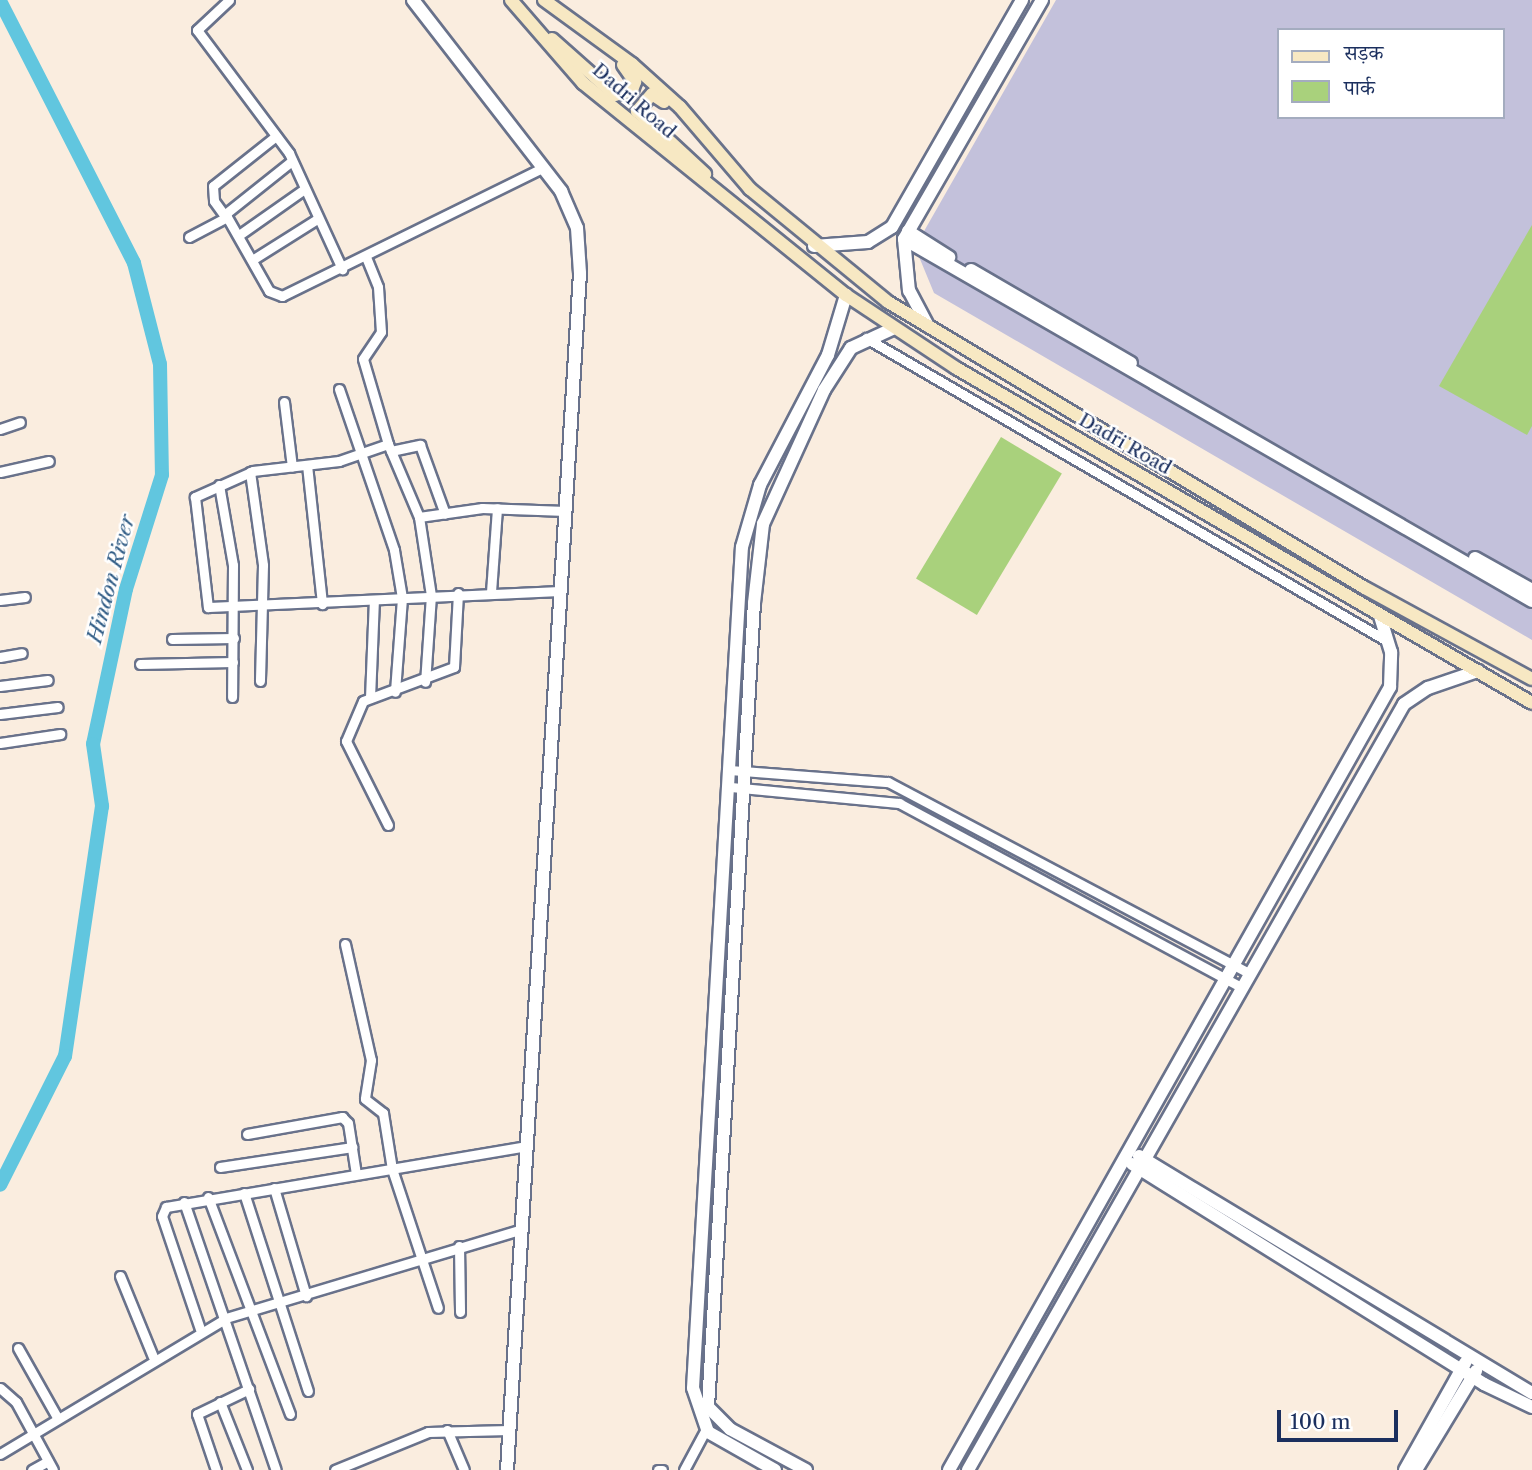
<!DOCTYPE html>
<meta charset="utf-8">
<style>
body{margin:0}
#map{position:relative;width:1532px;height:1470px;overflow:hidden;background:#faeddf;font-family:"Libre Caslon Text","Noto Serif Devanagari",serif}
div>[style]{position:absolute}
.industrial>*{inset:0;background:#c3c1db}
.green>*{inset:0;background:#a9d17c;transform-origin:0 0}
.river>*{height:14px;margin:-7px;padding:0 7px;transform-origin:7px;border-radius:7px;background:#61c6df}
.roads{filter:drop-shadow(2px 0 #69728b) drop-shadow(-2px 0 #69728b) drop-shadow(0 2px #69728b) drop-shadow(0 -2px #69728b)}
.minor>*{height:9px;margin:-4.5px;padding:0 4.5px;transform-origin:4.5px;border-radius:4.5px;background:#fff}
.tertiary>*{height:12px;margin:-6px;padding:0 6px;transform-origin:6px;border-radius:6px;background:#fff}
.secondary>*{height:12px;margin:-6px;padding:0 6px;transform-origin:6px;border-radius:6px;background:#f7e8c3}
span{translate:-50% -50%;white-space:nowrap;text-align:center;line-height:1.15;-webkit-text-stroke:5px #fff;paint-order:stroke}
.street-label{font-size:19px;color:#1b2f5e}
.water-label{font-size:21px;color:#305c85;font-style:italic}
.legend{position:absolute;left:1277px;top:28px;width:228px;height:91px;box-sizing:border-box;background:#fff;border:2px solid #a4acbf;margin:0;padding:9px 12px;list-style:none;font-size:21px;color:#1b2f5e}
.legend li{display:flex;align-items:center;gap:14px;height:35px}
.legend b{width:35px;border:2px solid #a4acbf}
.scale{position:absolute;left:1277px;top:1410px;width:121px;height:32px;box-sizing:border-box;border:4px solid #1b2f5e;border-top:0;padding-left:9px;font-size:21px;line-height:24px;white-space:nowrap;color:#1b2f5e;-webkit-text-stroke:5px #fff;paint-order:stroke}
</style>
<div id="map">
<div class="industrial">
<div style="clip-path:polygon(evenodd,1056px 0,1532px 0,1532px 640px,934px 293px,915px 247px,1056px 0,1278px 30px,1502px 30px,1502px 117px,1278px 117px,1278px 30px)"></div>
</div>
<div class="green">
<div style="clip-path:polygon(1532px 225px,1532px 426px,1527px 435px,1439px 386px)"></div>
<div style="left:1001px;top:437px;width:71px;height:165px;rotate:31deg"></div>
</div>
<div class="river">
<div style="left:0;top:1px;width:294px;rotate:62.9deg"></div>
<div style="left:134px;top:263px;width:104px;rotate:75.6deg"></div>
<div style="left:160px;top:364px;width:111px;rotate:89deg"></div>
<div style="left:162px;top:475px;width:120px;rotate:107.5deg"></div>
<div style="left:126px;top:589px;width:158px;rotate:102deg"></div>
<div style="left:93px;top:744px;width:63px;rotate:81.7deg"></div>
<div style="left:102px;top:806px;width:253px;rotate:98.4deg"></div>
<div style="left:65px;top:1056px;width:144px;rotate:116.7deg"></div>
</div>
<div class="roads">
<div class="minor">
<div style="left:229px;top:0;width:44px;rotate:136.8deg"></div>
<div style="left:197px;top:30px;width:154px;rotate:53.2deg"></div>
<div style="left:289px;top:153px;width:128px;rotate:65.4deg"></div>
<div style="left:276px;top:136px;width:80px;rotate:141.6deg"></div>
<div style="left:213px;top:186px;width:15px;rotate:86deg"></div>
<div style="left:214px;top:201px;width:17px;rotate:54deg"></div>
<div style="left:224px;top:215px;width:87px;rotate:-38.5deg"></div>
<div style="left:239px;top:235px;width:78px;rotate:-35.1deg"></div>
<div style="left:189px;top:237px;width:43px;rotate:-27.8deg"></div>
<div style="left:227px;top:217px;width:85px;rotate:60.4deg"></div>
<div style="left:269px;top:291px;width:14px;rotate:21deg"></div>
<div style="left:282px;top:296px;width:290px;rotate:-26.2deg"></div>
<div style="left:366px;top:257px;width:32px;rotate:68deg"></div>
<div style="left:378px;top:287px;width:45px;rotate:86.2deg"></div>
<div style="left:381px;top:332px;width:32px;rotate:124deg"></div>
<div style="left:363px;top:359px;width:89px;rotate:73.6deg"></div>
<div style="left:388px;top:444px;width:52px;rotate:160.9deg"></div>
<div style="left:339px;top:461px;width:87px;rotate:173.4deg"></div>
<div style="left:253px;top:471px;width:64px;rotate:155.9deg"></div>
<div style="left:195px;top:497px;width:111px;rotate:83.3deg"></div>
<div style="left:208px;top:607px;width:353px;rotate:-2.6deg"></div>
<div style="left:252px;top:260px;width:77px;rotate:-32.2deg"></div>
<div style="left:866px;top:338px;width:603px;rotate:30.18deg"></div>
<div style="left:339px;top:389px;width:170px;rotate:71.1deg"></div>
<div style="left:394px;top:550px;width:49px;rotate:80.5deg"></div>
<div style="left:402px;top:598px;width:94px;rotate:94.3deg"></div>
<div style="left:284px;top:402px;width:65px;rotate:83deg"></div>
<div style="left:0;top:429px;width:21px;rotate:-19deg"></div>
<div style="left:388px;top:444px;width:79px;rotate:67deg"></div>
<div style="left:419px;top:517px;width:64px;rotate:-8.1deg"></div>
<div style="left:482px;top:508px;width:84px;rotate:2deg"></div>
<div style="left:391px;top:451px;width:30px;rotate:-12deg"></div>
<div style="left:420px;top:445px;width:73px;rotate:70.1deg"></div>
<div style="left:307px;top:465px;width:140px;rotate:83.8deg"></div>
<div style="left:0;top:472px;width:50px;rotate:-12.7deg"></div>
<div style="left:250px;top:472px;width:94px;rotate:82deg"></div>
<div style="left:263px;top:565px;width:116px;rotate:91.5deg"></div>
<div style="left:219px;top:485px;width:81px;rotate:80.1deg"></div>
<div style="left:233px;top:565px;width:132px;rotate:90.4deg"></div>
<div style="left:419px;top:517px;width:79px;rotate:81.3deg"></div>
<div style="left:431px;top:595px;width:87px;rotate:93.9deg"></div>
<div style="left:491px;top:592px;width:84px;rotate:-85.9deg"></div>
<div style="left:0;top:600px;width:25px;rotate:-7deg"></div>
<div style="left:172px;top:639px;width:62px;rotate:-0.9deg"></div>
<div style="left:0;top:657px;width:22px;rotate:-10deg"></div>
<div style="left:140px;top:664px;width:93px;rotate:-1.2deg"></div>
<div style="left:0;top:686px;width:48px;rotate:-7.1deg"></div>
<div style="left:370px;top:698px;width:98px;rotate:-87.7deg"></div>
<div style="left:0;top:714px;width:58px;rotate:-6.9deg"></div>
<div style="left:0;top:743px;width:61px;rotate:-8.5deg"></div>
<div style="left:731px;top:770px;width:157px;rotate:4.4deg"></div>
<div style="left:888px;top:782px;width:408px;rotate:27.9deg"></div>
<div style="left:730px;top:787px;width:170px;rotate:5.4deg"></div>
<div style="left:899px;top:803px;width:388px;rotate:28.3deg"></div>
<div style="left:388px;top:825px;width:94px;rotate:-116.6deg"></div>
<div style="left:346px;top:741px;width:43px;rotate:-67deg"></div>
<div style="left:363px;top:701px;width:97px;rotate:-20.5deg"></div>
<div style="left:454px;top:667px;width:74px;rotate:-86.9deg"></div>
<div style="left:345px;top:944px;width:119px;rotate:77.4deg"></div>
<div style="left:371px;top:1060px;width:39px;rotate:99deg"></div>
<div style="left:365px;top:1099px;width:23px;rotate:38deg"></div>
<div style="left:383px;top:1113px;width:57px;rotate:80.9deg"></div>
<div style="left:392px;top:1169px;width:146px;rotate:71.7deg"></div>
<div style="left:247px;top:1134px;width:97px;rotate:-10.1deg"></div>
<div style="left:342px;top:1117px;width:8px;rotate:45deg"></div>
<div style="left:348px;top:1123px;width:52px;rotate:81.1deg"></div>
<div style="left:220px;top:1167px;width:134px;rotate:-8.6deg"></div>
<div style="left:274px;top:1188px;width:113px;rotate:73.5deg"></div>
<div style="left:244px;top:1193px;width:208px;rotate:72.1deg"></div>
<div style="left:208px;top:1197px;width:232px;rotate:69.3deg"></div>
<div style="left:184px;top:1202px;width:283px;rotate:71.1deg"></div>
<div style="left:459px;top:1246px;width:66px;rotate:89.1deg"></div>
<div style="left:120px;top:1276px;width:87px;rotate:67.8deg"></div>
<div style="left:200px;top:1329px;width:119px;rotate:-108.6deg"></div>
<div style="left:162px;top:1216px;width:10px;rotate:-66deg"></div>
<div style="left:166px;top:1207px;width:366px;rotate:-9.6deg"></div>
<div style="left:18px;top:1348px;width:81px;rotate:60.6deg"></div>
<div style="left:0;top:1388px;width:21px;rotate:41deg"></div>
<div style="left:16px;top:1402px;width:77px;rotate:61.4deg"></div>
<div style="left:220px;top:1402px;width:73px;rotate:68.3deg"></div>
<div style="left:447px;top:1430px;width:43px;rotate:67deg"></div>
<div style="left:0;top:1454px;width:264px;rotate:-31deg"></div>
<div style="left:226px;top:1318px;width:309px;rotate:-16.7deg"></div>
<div style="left:32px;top:1470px;width:18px;rotate:-29deg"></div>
<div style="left:216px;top:1470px;width:59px;rotate:-108.7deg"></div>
<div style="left:197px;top:1414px;width:58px;rotate:-25.7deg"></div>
<div style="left:335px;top:1470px;width:100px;rotate:-22.2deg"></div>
<div style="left:428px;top:1432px;width:81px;rotate:-1.4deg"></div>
<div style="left:658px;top:1470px;width:4px"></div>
<div style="left:684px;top:1470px;width:47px;rotate:-61.8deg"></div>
</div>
<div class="tertiary">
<div style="left:413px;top:0;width:242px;rotate:52.2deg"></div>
<div style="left:561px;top:191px;width:40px;rotate:66.6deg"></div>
<div style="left:577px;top:228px;width:45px;rotate:86.2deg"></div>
<div style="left:580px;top:273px;width:1199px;rotate:93.49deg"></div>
<div style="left:908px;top:231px;width:49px;rotate:32.4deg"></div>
<div style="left:904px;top:239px;width:725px;rotate:29.96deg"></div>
<div style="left:814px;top:246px;width:54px;rotate:-4.2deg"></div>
<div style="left:868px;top:242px;width:28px;rotate:-32deg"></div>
<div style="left:892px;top:227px;width:262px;rotate:-60.2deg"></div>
<div style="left:971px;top:270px;width:185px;rotate:30.2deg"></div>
<div style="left:928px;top:326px;width:40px;rotate:-118deg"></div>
<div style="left:909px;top:291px;width:52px;rotate:-95.5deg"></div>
<div style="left:904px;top:239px;width:276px;rotate:-60deg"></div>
<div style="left:1475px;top:558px;width:65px;rotate:29.3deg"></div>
<div style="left:1139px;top:1156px;width:459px;rotate:31.1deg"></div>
<div style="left:1132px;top:1164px;width:415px;rotate:32deg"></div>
<div style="left:1484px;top:1384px;width:53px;rotate:25.6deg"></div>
<div style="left:775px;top:1470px;width:77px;rotate:-150.4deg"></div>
<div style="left:708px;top:1432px;width:46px;rotate:-108.8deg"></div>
<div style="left:693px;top:1388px;width:842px;rotate:-86.67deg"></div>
<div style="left:742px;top:547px;width:65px;rotate:-73.8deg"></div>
<div style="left:760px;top:485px;width:147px;rotate:-62.4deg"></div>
<div style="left:828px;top:355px;width:63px;rotate:-73.3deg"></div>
<div style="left:806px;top:1470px;width:86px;rotate:-151.7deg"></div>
<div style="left:730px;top:1429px;width:31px;rotate:-135deg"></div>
<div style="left:708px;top:1407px;width:805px;rotate:-86.73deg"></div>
<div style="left:754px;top:603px;width:80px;rotate:-83.5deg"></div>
<div style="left:763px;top:524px;width:147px;rotate:-65.5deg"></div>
<div style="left:824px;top:390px;width:50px;rotate:-57.3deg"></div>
<div style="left:851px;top:348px;width:47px;rotate:-24.9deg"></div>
<div style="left:949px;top:1470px;width:899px;rotate:-60.61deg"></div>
<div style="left:1390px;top:687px;width:35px;rotate:-88deg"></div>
<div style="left:1391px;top:652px;width:38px;rotate:-107deg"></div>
<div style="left:968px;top:1470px;width:881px;rotate:-60.35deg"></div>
<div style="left:1404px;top:704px;width:29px;rotate:-34deg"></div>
<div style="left:1428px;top:688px;width:53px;rotate:-18.8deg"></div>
<div style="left:1405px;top:1470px;width:123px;rotate:-60.7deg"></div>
<div style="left:1416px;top:1470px;width:116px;rotate:-58.8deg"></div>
</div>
<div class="secondary">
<div style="left:511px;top:0;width:110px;rotate:49.1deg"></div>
<div style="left:583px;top:83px;width:338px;rotate:38.9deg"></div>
<div style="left:846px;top:295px;width:132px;rotate:33.6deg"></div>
<div style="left:956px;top:368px;width:666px;rotate:30.18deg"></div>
<div style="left:544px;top:0;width:109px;rotate:36deg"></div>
<div style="left:632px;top:64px;width:64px;rotate:41.9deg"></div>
<div style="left:680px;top:107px;width:108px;rotate:49.5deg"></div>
<div style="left:750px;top:189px;width:178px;rotate:39.3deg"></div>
<div style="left:888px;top:302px;width:556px;rotate:30.95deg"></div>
<div style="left:1365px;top:588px;width:190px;rotate:28.6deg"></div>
<div style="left:552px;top:39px;width:84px;rotate:41.6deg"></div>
<div style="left:615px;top:95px;width:18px;rotate:-16deg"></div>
<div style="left:632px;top:90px;width:9px;rotate:-69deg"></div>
<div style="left:635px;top:82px;width:21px;rotate:-125deg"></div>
<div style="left:664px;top:102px;width:14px;rotate:-146deg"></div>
<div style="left:652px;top:94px;width:23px;rotate:131deg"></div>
<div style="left:637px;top:111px;width:93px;rotate:42.8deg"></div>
</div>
</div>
<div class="street-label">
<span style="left:634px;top:101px;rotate:41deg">Dadri Road</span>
<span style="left:1125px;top:444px;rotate:30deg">Dadri Road</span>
</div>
<div class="water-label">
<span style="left:111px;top:579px;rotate:-75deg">Hindon River</span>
</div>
<ul class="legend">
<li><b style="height:9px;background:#f7e8c3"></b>सड़क</li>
<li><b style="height:19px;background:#a9d17c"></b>पार्क</li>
</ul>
<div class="scale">100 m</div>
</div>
